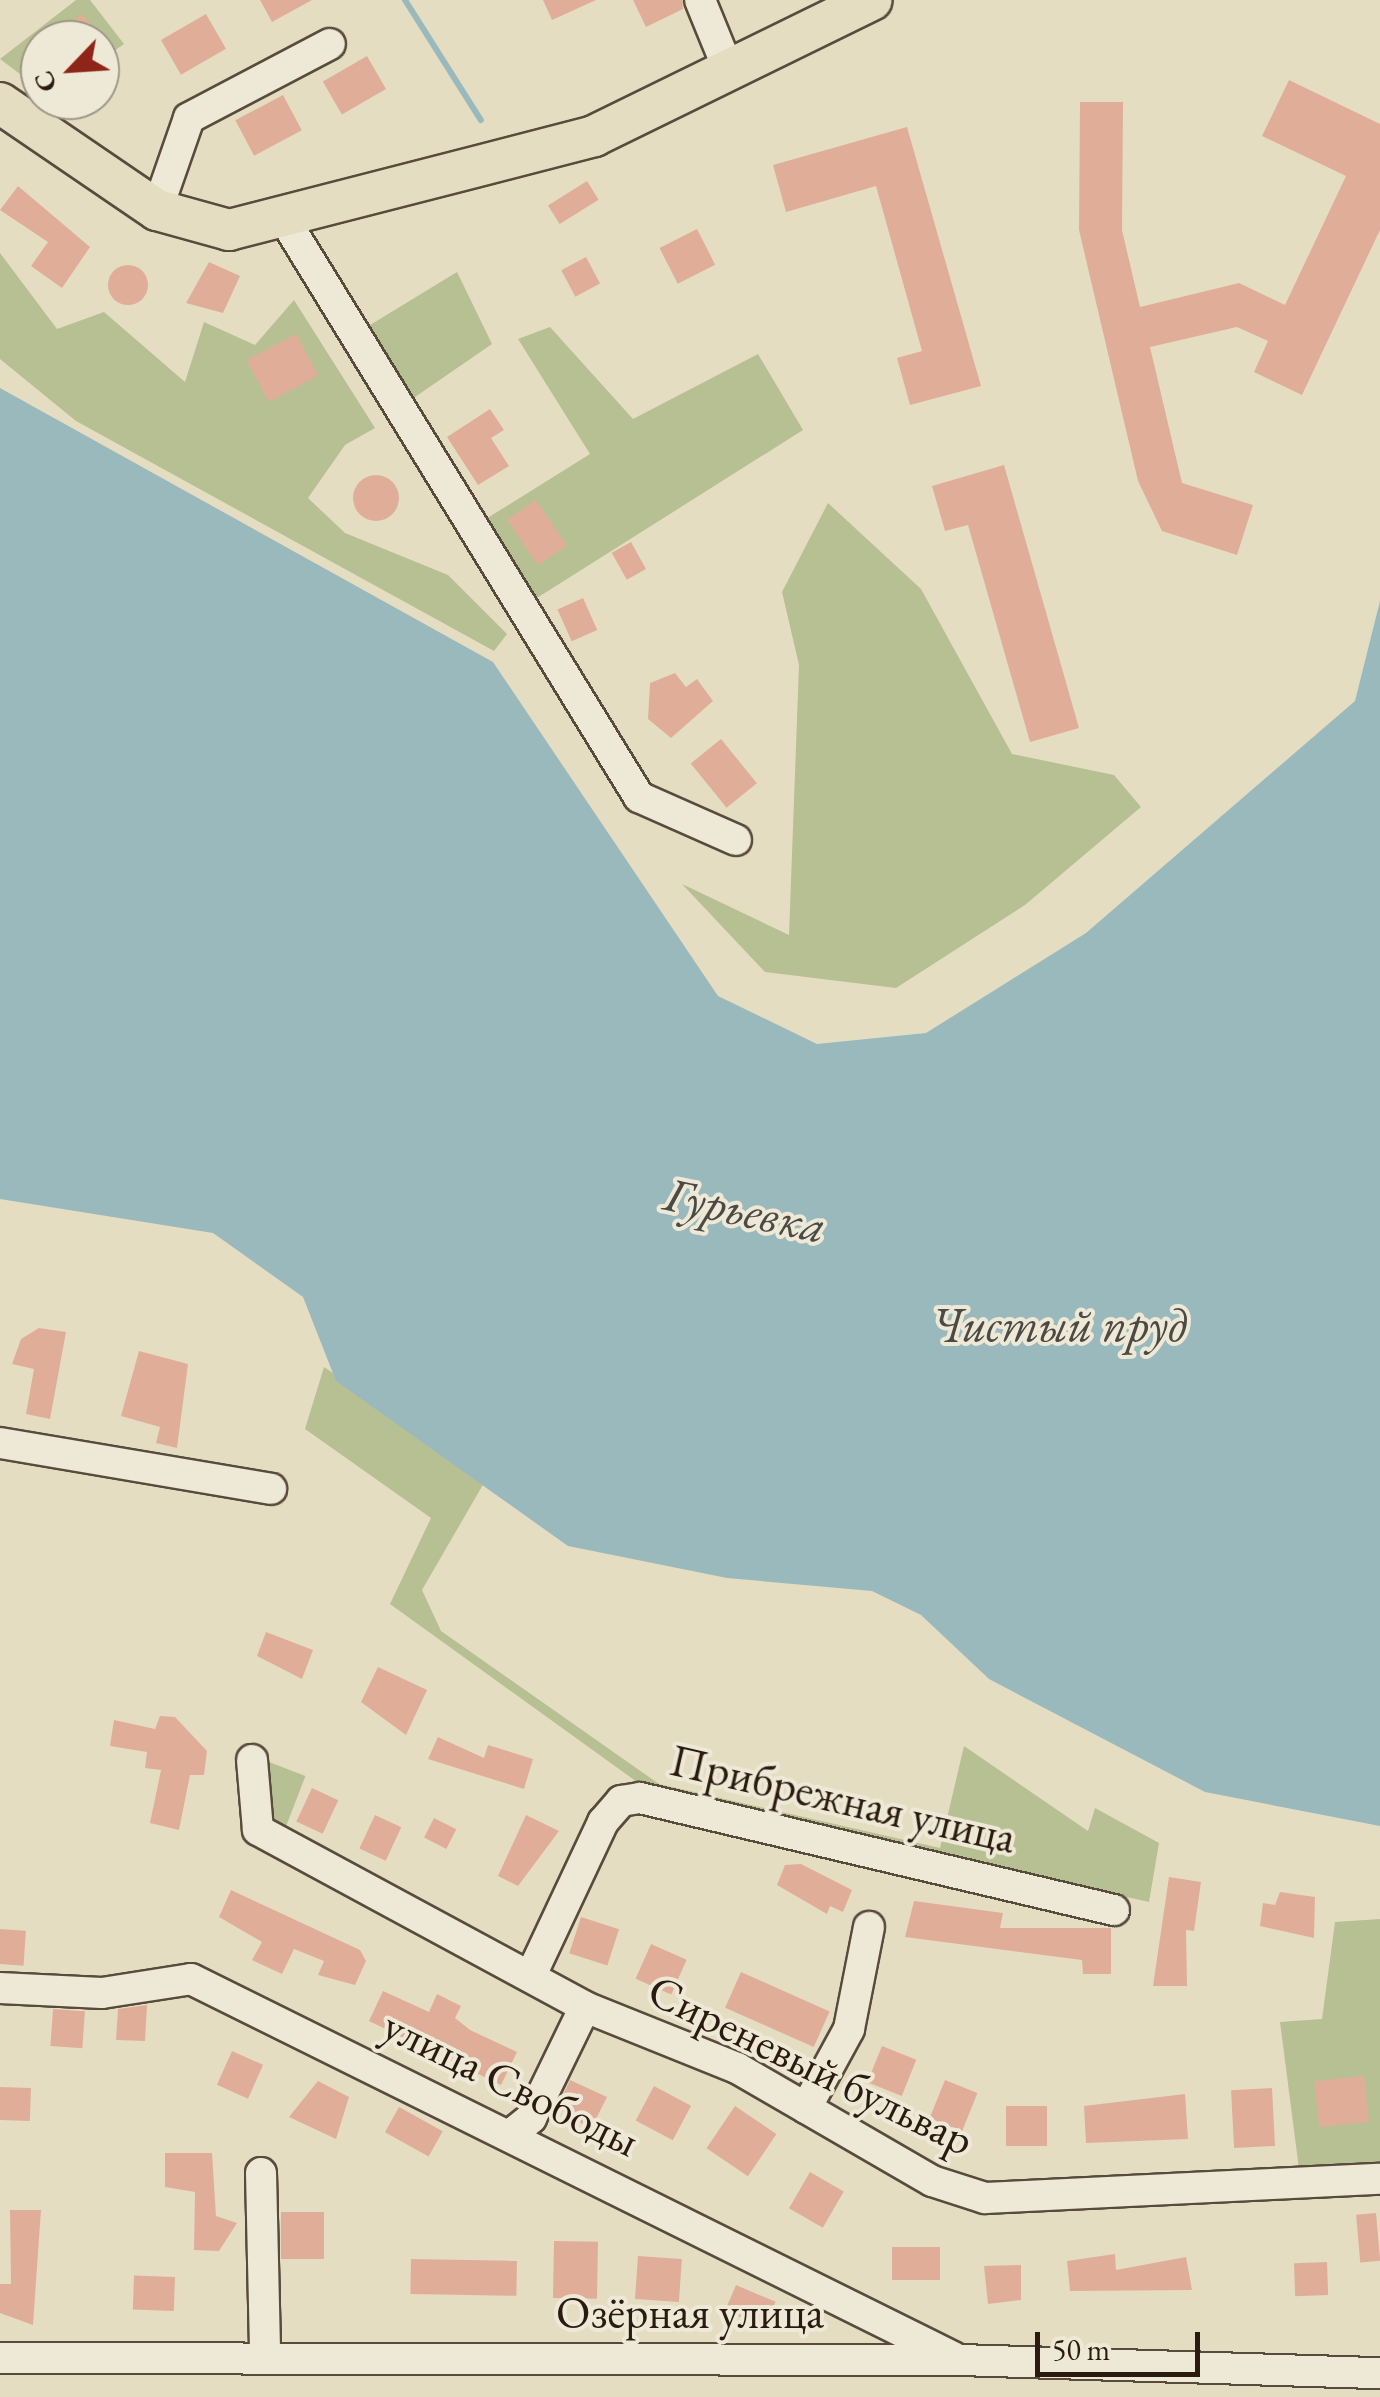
<!DOCTYPE html>
<meta charset="utf-8">
<style>
body{margin:0}
#map{position:relative;width:1380px;height:2397px;overflow:hidden;background:#e5ddc2;font-family:"EB Garamond",serif}
div>[style]{position:absolute}
.green>*{inset:0;background:#b6c092;transform-origin:0 0}
.water>*{inset:0;background:#9ab9bd}
.stream>*{height:6px;margin:-3px;padding:0 3px;transform-origin:3px;border-radius:3px;background:#9ab9bd}
.building>*{inset:0;background:#e0ae98;transform-origin:0 0}
.round{border-radius:50%}
.roads{filter:drop-shadow(2px 0 #594b3c) drop-shadow(-2px 0 #594b3c) drop-shadow(0 2px #594b3c) drop-shadow(0 -2px #594b3c)}
.minor>*{height:30px;margin:-15px;padding:0 15px;transform-origin:15px;border-radius:15px;background:#eee9d7}
.major>*{height:40px;margin:-20px;padding:0 20px;transform-origin:20px;border-radius:20px;background:#e5ddc2}
span{translate:-50% -50%;white-space:nowrap;text-align:center;line-height:1.15;-webkit-text-stroke:8px #eee9d7;paint-order:stroke}
.street-label{font-size:45px;color:#2a1a10}
.water-label{font-size:48px;color:#4c4a44;font-style:italic}
.north{position:absolute;left:20px;top:20px;width:100px;height:100px;box-sizing:border-box;background:#eee9d7;border:2px solid #a09687;border-radius:50%;rotate:245deg;font-size:28px;font-weight:700;line-height:40px;text-align:center;color:#2a1a10}
.north::after{content:'';display:block;margin:auto;width:35px;height:45px;background:#8f2418;clip-path:polygon(50% 0,100% 100%,50% 72%,0 100%)}
.scale{position:absolute;left:1035px;top:2332px;width:165px;height:45px;box-sizing:border-box;border:5px solid #2a1a10;border-top:0;padding-left:12px;font-size:30px;line-height:35px;white-space:nowrap;color:#2a1a10;-webkit-text-stroke:8px #eee9d7;paint-order:stroke}
</style>
<div id="map">
<div class="green">
<div style="clip-path:polygon(76px 0,90px 0,124px 44px,100px 61px,100px 40px,40px 40px,40px 89px,0 59px)"></div>
<div style="clip-path:polygon(0 253px,57px 329px,104px 312px,185px 382px,204px 322px,255px 345px,294px 300px,375px 428px,345px 445px,308px 498px,345px 533px,448px 575px,507px 634px,494px 651px,76px 421px,0 359px)"></div>
<div style="clip-path:polygon(457px 272px,492px 344px,399px 408px,352px 336px)"></div>
<div style="clip-path:polygon(550px 327px,633px 419px,758px 354px,803px 430px,521px 608px,473px 527px,590px 454px,518px 339px)"></div>
<div style="clip-path:polygon(828px 503px,921px 589px,1012px 754px,1114px 775px,1141px 807px,1025px 905px,896px 988px,765px 972px,682px 884px,789px 935px,799px 665px,782px 592px)"></div>
<div style="clip-path:polygon(324px 1367px,488px 1476px,422px 1590px,441px 1631px,659px 1784px,940px 1848px,964px 1746px,1088px 1831px,1095px 1808px,1159px 1843px,1149px 1902px,644px 1787px,390px 1604px,431px 1518px,305px 1429px)"></div>
<div style="left:269px;top:1762px;width:39px;height:62px;rotate:21deg"></div>
<div style="clip-path:polygon(1380px 1919px,1380px 2165px,1299px 2169px,1280px 2022px,1322px 2019px,1335px 1922px)"></div>
</div>
<div class="water">
<div style="clip-path:polygon(0 388px,493px 662px,718px 996px,817px 1044px,926px 1033px,1086px 933px,1355px 701px,1380px 601px,1380px 1826px,1205px 1792px,989px 1679px,921px 1615px,872px 1591px,727px 1578px,568px 1546px,336px 1381px,303px 1297px,213px 1233px,0 1199px)"></div>
</div>
<div class="stream">
<div style="left:405px;top:0;width:142px;rotate:57.7deg"></div>
</div>
<div class="building">
<div style="clip-path:polygon(260px 0,312px 0,272px 22px)"></div>
<div style="clip-path:polygon(543px 0,596px 0,552px 20px)"></div>
<div style="clip-path:polygon(633px 0,682px 0,683px 9px,646px 27px)"></div>
<div style="clip-path:polygon(82px 14px,102px 40px,71px 40px,63px 29px)"></div>
<div style="left:206px;top:14px;width:40px;height:52px;rotate:60deg"></div>
<div style="left:367px;top:56px;width:38px;height:51px;rotate:60deg"></div>
<div style="clip-path:polygon(1289px 80px,1380px 124px,1380px 230px,1302px 395px,1254px 372px,1268px 341px,1237px 327px,1150px 347px,1182px 483px,1253px 505px,1237px 555px,1162px 531px,1138px 481px,1079px 230px,1080px 102px,1123px 102px,1122px 230px,1140px 307px,1239px 283px,1285px 305px,1346px 176px,1262px 136px)"></div>
<div style="left:283px;top:95px;width:40px;height:54px;rotate:62deg"></div>
<div style="clip-path:polygon(907px 127px,981px 386px,910px 405px,897px 358px,922px 351px,876px 186px,786px 212px,773px 165px)"></div>
<div style="left:587px;top:181px;width:22px;height:46px;rotate:58deg"></div>
<div style="clip-path:polygon(18px 186px,90px 247px,62px 288px,31px 266px,48px 242px,0 210px)"></div>
<div style="left:697px;top:229px;width:40px;height:42px;rotate:63deg"></div>
<div style="left:586px;top:257px;width:30px;height:28px;rotate:62deg"></div>
<div style="clip-path:polygon(209px 262px,240px 276px,223px 313px,186px 303px)"></div>
<div class="round" style="left:108px;top:265px;width:40px;height:40px"></div>
<div style="left:296px;top:334px;width:47px;height:56px;rotate:62deg"></div>
<div style="clip-path:polygon(490px 409px,504px 430px,491px 438px,509px 466px,478px 485px,447px 437px)"></div>
<div style="clip-path:polygon(1004px 465px,1079px 728px,1030px 742px,968px 525px,945px 531px,932px 486px)"></div>
<div class="round" style="left:353px;top:475px;width:46px;height:46px"></div>
<div style="left:536px;top:500px;width:55px;height:35px;rotate:56deg"></div>
<div style="left:631px;top:542px;width:31px;height:22px;rotate:61deg"></div>
<div style="left:583px;top:598px;width:35px;height:28px;rotate:66deg"></div>
<div style="clip-path:polygon(675px 673px,686px 687px,697px 679px,713px 701px,671px 738px,648px 719px,650px 683px)"></div>
<div style="left:721px;top:739px;width:57px;height:39px;rotate:51deg"></div>
<div style="clip-path:polygon(39px 1328px,66px 1332px,50px 1419px,26px 1414px,34px 1369px,12px 1364px,21px 1339px)"></div>
<div style="clip-path:polygon(139px 1351px,188px 1364px,177px 1448px,156px 1443px,160px 1427px,121px 1416px)"></div>
<div style="clip-path:polygon(266px 1632px,313px 1650px,302px 1679px,257px 1656px)"></div>
<div style="clip-path:polygon(378px 1667px,427px 1690px,406px 1735px,361px 1702px)"></div>
<div style="clip-path:polygon(160px 1716px,175px 1717px,207px 1751px,204px 1775px,190px 1775px,179px 1830px,150px 1823px,161px 1770px,145px 1768px,147px 1752px,110px 1746px,114px 1720px,155px 1729px)"></div>
<div style="clip-path:polygon(438px 1737px,484px 1758px,488px 1745px,533px 1759px,524px 1789px,428px 1759px)"></div>
<div style="left:312px;top:1788px;width:29px;height:37px;rotate:25deg"></div>
<div style="left:375px;top:1815px;width:29px;height:37px;rotate:25deg"></div>
<div style="clip-path:polygon(526px 1815px,559px 1831px,518px 1886px,498px 1876px)"></div>
<div style="left:434px;top:1818px;width:25px;height:22px;rotate:27deg"></div>
<div style="clip-path:polygon(801px 1864px,852px 1890px,843px 1912px,830px 1906px,827px 1914px,777px 1885px,785px 1865px)"></div>
<div style="clip-path:polygon(1169px 1877px,1201px 1882px,1194px 1931px,1186px 1930px,1187px 1986px,1153px 1986px)"></div>
<div style="clip-path:polygon(231px 1890px,360px 1950px,366px 1961px,355px 1985px,318px 1975px,324px 1961px,294px 1949px,282px 1974px,252px 1960px,262px 1942px,219px 1917px)"></div>
<div style="clip-path:polygon(1280px 1892px,1315px 1897px,1314px 1938px,1260px 1926px,1263px 1903px,1275px 1905px)"></div>
<div style="clip-path:polygon(914px 1901px,1003px 1913px,1000px 1928px,1111px 1928px,1111px 1974px,1083px 1974px,1082px 1960px,905px 1937px)"></div>
<div style="left:581px;top:1917px;width:40px;height:38px;rotate:18deg"></div>
<div style="left:0;top:1929px;width:26px;height:35px;rotate:4deg"></div>
<div style="left:651px;top:1944px;width:39px;height:38px;rotate:24deg"></div>
<div style="left:741px;top:1972px;width:97px;height:39px;rotate:24deg"></div>
<div style="clip-path:polygon(383px 1991px,429px 2012px,437px 1994px,461px 2006px,455px 2018px,470px 2030px,517px 2052px,501px 2085px,369px 2021px)"></div>
<div style="clip-path:polygon(147px 2005px,145px 2041px,116px 2040px,118px 2009px)"></div>
<div style="left:53px;top:2009px;width:32px;height:37px;rotate:4deg"></div>
<div style="left:882px;top:2046px;width:37px;height:39px;rotate:22deg"></div>
<div style="left:232px;top:2051px;width:34px;height:37px;rotate:24deg"></div>
<div style="left:1364px;top:2076px;width:46px;height:50px;rotate:84deg"></div>
<div style="clip-path:polygon(570px 2080px,607px 2097px,591px 2129px,557px 2108px)"></div>
<div style="left:945px;top:2080px;width:35px;height:41px;rotate:22deg"></div>
<div style="clip-path:polygon(318px 2081px,349px 2097px,336px 2139px,289px 2117px)"></div>
<div style="left:654px;top:2086px;width:42px;height:39px;rotate:28deg"></div>
<div style="left:0;top:2087px;width:31px;height:33px;rotate:2deg"></div>
<div style="left:1272px;top:2088px;width:58px;height:41px;rotate:87deg"></div>
<div style="clip-path:polygon(1185px 2094px,1188px 2139px,1086px 2143px,1084px 2106px)"></div>
<div style="left:735px;top:2106px;width:50px;height:51px;rotate:34deg"></div>
<div style="left:1006px;top:2106px;width:41px;height:40px"></div>
<div style="left:399px;top:2107px;width:50px;height:29px;rotate:29deg"></div>
<div style="clip-path:polygon(165px 2153px,212px 2153px,216px 2216px,237px 2223px,219px 2251px,194px 2250px,195px 2192px,165px 2187px)"></div>
<div style="left:810px;top:2172px;width:39px;height:42px;rotate:30deg"></div>
<div style="clip-path:polygon(10px 2210px,41px 2210px,33px 2325px,0 2313px,0 2284px,11px 2284px)"></div>
<div style="left:281px;top:2212px;width:43px;height:47px"></div>
<div style="left:1376px;top:2213px;width:48px;height:20px;rotate:85deg"></div>
<div style="left:554px;top:2241px;width:44px;height:57px;rotate:1deg"></div>
<div style="left:940px;top:2247px;width:33px;height:48px;rotate:90deg"></div>
<div style="clip-path:polygon(1115px 2254px,1116px 2270px,1186px 2257px,1192px 2290px,1070px 2291px,1067px 2261px)"></div>
<div style="left:638px;top:2256px;width:44px;height:43px;rotate:4deg"></div>
<div style="left:411px;top:2259px;width:106px;height:35px;rotate:1deg"></div>
<div style="left:1327px;top:2262px;width:33px;height:33px;rotate:88deg"></div>
<div style="clip-path:polygon(1021px 2265px,1021px 2300px,988px 2304px,984px 2266px)"></div>
<div style="left:175px;top:2277px;width:34px;height:41px;rotate:92deg"></div>
<div style="left:736px;top:2285px;width:43px;height:28px;rotate:23deg"></div>
</div>
<div class="roads">
<div class="minor">
<div style="left:700px;top:0;width:77px;rotate:67.8deg"></div>
<div style="left:157px;top:210px;width:97px;rotate:-70.8deg"></div>
<div style="left:189px;top:118px;width:159px;rotate:-27.7deg"></div>
<div style="left:286px;top:222px;width:675px;rotate:58.45deg"></div>
<div style="left:639px;top:797px;width:106px;rotate:23.9deg"></div>
<div style="left:0;top:1443px;width:275px;rotate:9.6deg"></div>
<div style="left:252px;top:1760px;width:70px;rotate:85.1deg"></div>
<div style="left:258px;top:1830px;width:372px;rotate:28.4deg"></div>
<div style="left:585px;top:2007px;width:164px;rotate:21.9deg"></div>
<div style="left:737px;top:2068px;width:225px;rotate:30.1deg"></div>
<div style="left:932px;top:2181px;width:56px;rotate:17.8deg"></div>
<div style="left:985px;top:2198px;width:395px;rotate:-2.8deg"></div>
<div style="left:533px;top:1971px;width:165px;rotate:-64.8deg"></div>
<div style="left:603px;top:1822px;width:28px;rotate:-49deg"></div>
<div style="left:621px;top:1801px;width:19px;rotate:-9deg"></div>
<div style="left:640px;top:1798px;width:487px;rotate:13.3deg"></div>
<div style="left:0;top:1988px;width:102px;rotate:2.8deg"></div>
<div style="left:102px;top:1993px;width:90px;rotate:-8.9deg"></div>
<div style="left:191px;top:1979px;width:851px;rotate:26.38deg"></div>
<div style="left:806px;top:2108px;width:90px;rotate:-61.4deg"></div>
<div style="left:849px;top:2029px;width:104px;rotate:-78.9deg"></div>
<div style="left:514px;top:2132px;width:22px;rotate:-39deg"></div>
<div style="left:531px;top:2118px;width:123px;rotate:-64.1deg"></div>
<div style="left:261px;top:2173px;width:182px;rotate:88.7deg"></div>
<div style="left:0;top:2358px;width:960px;rotate:0.12deg"></div>
<div style="left:960px;top:2360px;width:420px;rotate:1.8deg"></div>
</div>
<div class="major">
<div style="left:0;top:103px;width:190px;rotate:34.3deg"></div>
<div style="left:157px;top:210px;width:75px;rotate:15.5deg"></div>
<div style="left:229px;top:230px;width:377px;rotate:-14.4deg"></div>
<div style="left:594px;top:136px;width:309px;rotate:-26.1deg"></div>
</div>
</div>
<div class="street-label">
<span style="left:843px;top:1799px;rotate:13deg">Прибрежная улица</span>
<span style="left:811px;top:2065px;rotate:26deg">Сиреневый бульвар</span>
<span style="left:511px;top:2083px;rotate:26deg">улица Свободы</span>
<span style="left:690px;top:2313px">Озёрная улица</span>
</div>
<div class="water-label">
<span style="left:745px;top:1210px;rotate:12deg">Гурьевка</span>
<span style="left:1059px;top:1325px">Чистый пруд</span>
</div>
<div class="north">С</div>
<div class="scale">50 m</div>
</div>
